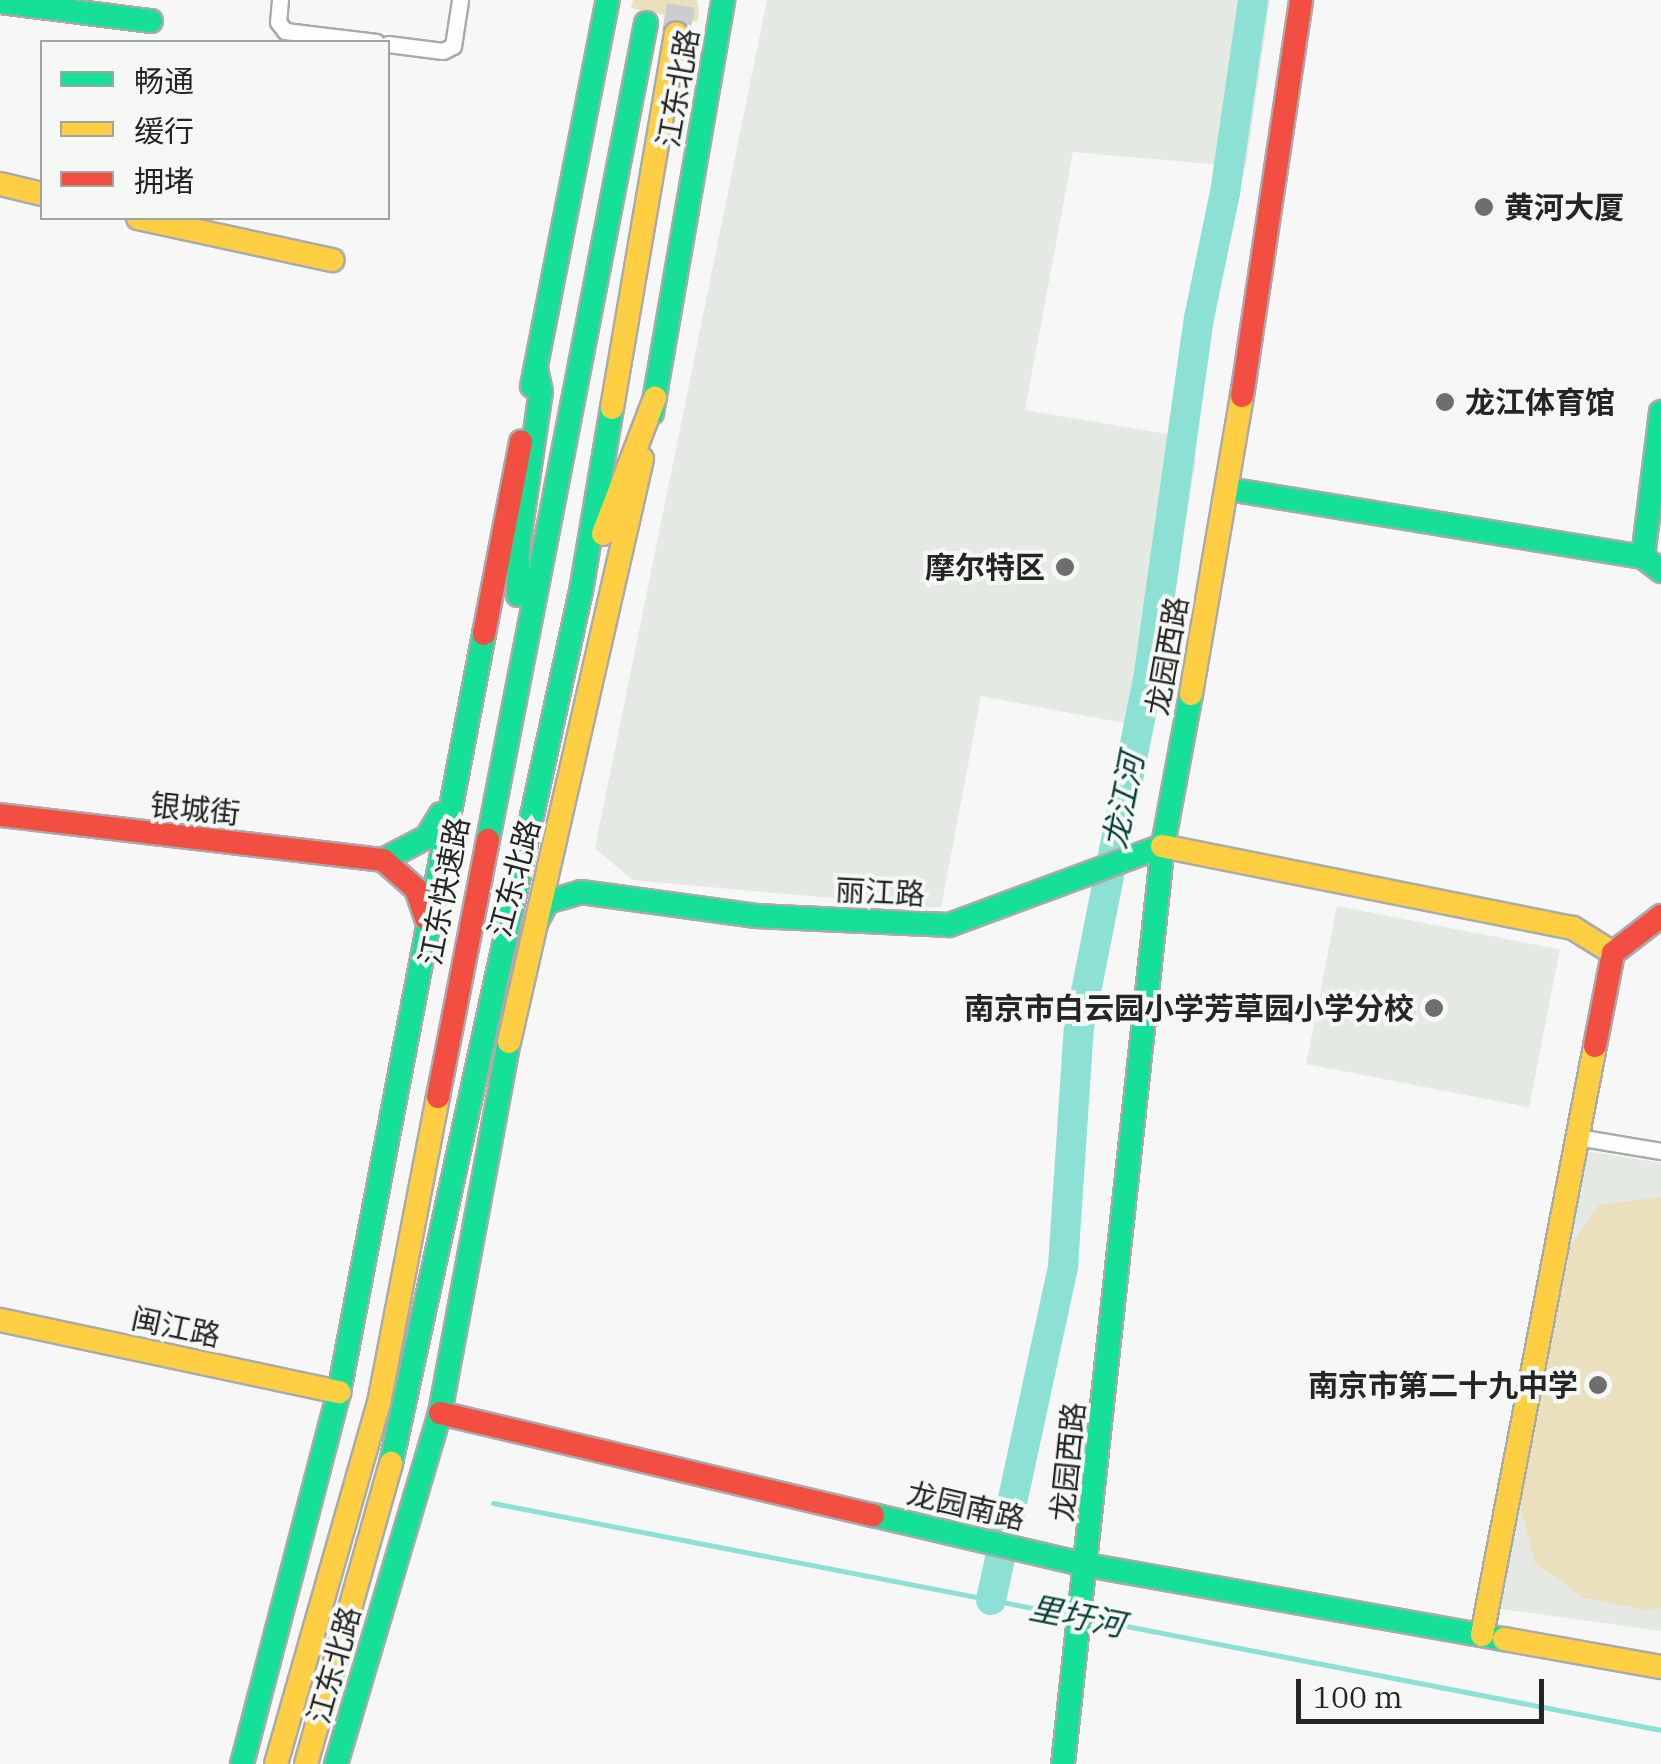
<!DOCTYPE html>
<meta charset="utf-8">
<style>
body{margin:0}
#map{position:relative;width:1661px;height:1764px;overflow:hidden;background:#f6f7f6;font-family:"IBM Plex Serif","Noto Sans SC",serif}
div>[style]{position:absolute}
.built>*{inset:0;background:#e4e9e3;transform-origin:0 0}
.green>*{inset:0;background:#ebe0bd}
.stream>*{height:5px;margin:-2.5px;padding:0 2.5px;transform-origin:2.5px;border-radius:2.5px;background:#8de1d4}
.river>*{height:30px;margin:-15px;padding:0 15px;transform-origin:15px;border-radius:15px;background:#8de1d4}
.highway-tunnel>*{height:28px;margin-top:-14px;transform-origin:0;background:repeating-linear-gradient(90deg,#cccdcc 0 28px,transparent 0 42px)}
.roads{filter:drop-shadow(2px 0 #aaa) drop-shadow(-2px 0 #aaa) drop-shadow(0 2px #aaa) drop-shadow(0 -2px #aaa)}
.street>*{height:15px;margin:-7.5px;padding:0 7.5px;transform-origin:7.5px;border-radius:7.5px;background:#fefefe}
.fast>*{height:22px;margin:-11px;padding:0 11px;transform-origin:11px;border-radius:11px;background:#16e098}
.slow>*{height:22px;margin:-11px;padding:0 11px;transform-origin:11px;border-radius:11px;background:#ffcf43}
.jam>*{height:22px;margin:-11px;padding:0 11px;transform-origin:11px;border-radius:11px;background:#f24e42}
.dots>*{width:28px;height:28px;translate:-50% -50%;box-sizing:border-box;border:5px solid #f6f8f5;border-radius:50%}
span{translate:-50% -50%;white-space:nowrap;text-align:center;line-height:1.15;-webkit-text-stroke:8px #f6f8f5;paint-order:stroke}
.street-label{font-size:30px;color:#252524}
.poi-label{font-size:30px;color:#252524;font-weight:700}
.left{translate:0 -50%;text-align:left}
.right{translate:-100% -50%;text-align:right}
.water-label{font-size:32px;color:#033d37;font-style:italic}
.legend{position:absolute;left:40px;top:40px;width:350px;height:180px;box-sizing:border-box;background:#f6f8f5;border:2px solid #a2a4a1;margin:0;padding:12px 18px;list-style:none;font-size:30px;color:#252524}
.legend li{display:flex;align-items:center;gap:20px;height:50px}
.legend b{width:50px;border:2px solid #a2a4a1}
.scale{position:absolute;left:1296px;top:1679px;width:248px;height:45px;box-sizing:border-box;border:5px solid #252524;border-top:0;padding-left:12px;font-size:30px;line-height:35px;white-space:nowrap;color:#252524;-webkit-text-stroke:8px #f6f8f5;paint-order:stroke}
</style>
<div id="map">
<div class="built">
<div style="clip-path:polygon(767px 0,1270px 0,1246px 167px,1073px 152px,1025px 410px,1190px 438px,1196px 461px,1150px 728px,981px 696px,941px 908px,632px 880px,595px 848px)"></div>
<div style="left:1337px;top:906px;width:227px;height:161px;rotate:11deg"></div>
<div style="clip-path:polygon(1586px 1151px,1661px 1163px,1661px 1631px,1487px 1607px)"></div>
</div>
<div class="green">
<div style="clip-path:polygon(633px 0,697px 0,699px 15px,697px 22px,631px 8px)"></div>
<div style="clip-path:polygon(1661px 1197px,1661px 1607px,1648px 1611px,1584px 1598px,1535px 1563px,1520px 1505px,1571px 1245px,1599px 1205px)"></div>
</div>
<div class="stream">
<div style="left:493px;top:1503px;width:592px;rotate:11.01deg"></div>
<div style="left:1085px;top:1618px;width:587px;rotate:11deg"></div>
</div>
<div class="river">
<div style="left:991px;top:1600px;width:342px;rotate:-77.8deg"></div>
<div style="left:1063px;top:1266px;width:240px;rotate:-86.2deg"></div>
<div style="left:1079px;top:1027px;width:361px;rotate:-78.8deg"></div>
<div style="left:1149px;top:673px;width:359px;rotate:-82deg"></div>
<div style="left:1199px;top:318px;width:128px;rotate:-78.3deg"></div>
<div style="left:1225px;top:193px;width:195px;rotate:-81.7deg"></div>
</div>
<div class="highway-tunnel">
<div style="left:676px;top:33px;width:34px;rotate:-80deg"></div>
</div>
<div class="roads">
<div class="street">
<div style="left:280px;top:0;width:22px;rotate:95deg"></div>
<div style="left:278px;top:22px;width:11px;rotate:52deg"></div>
<div style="left:285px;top:31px;width:92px;rotate:6.9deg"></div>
<div style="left:388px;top:44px;width:55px;rotate:7.3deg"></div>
<div style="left:443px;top:51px;width:11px;rotate:-27deg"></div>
<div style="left:453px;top:46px;width:47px;rotate:-81.3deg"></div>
<div style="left:1577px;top:1137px;width:85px;rotate:9.5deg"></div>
</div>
<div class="fast">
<div style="left:0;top:2px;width:152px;rotate:7.2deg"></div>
<div style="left:532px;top:386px;width:393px;rotate:-78.9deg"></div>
<div style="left:652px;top:413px;width:419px;rotate:-80.2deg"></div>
<div style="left:1228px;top:489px;width:421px;rotate:9.3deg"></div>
<div style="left:1643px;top:557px;width:23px;rotate:38deg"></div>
<div style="left:1643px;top:557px;width:146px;rotate:-82.9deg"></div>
<div style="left:518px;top:595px;width:48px;rotate:-90deg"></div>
<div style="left:518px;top:547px;width:157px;rotate:-81.6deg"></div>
<div style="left:541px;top:392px;width:24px;rotate:-102deg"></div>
<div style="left:488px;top:840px;width:832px;rotate:-79.05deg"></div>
<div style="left:383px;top:860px;width:50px;rotate:-27.6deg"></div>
<div style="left:427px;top:837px;width:27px;rotate:-59deg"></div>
<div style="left:537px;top:921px;width:21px;rotate:-62deg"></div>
<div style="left:547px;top:902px;width:35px;rotate:-16deg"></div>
<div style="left:581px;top:892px;width:177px;rotate:7.8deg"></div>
<div style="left:756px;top:916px;width:193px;rotate:2.7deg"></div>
<div style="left:949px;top:925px;width:227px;rotate:-20.3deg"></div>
<div style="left:391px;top:1463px;width:892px;rotate:-77.71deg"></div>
<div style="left:581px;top:591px;width:186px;rotate:-80.4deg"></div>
<div style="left:873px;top:1515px;width:220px;rotate:13.2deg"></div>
<div style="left:1087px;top:1565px;width:424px;rotate:10.1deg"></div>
<div style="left:242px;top:1764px;width:384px;rotate:-75.4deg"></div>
<div style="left:339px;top:1392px;width:772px;rotate:-79.17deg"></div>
<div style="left:336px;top:1764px;width:366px;rotate:-73.5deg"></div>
<div style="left:440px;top:1413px;width:377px;rotate:-79.5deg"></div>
<div style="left:1063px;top:1764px;width:924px;rotate:-83.79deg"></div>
<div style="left:1163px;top:845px;width:154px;rotate:-79.5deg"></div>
</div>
<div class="slow">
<div style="left:0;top:184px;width:43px;rotate:13.4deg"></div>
<div style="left:138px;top:218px;width:199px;rotate:12.2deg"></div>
<div style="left:612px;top:408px;width:380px;rotate:-80.3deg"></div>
<div style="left:603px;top:534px;width:146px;rotate:-69.1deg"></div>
<div style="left:1191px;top:694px;width:302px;rotate:-80.3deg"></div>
<div style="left:1162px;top:846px;width:419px;rotate:11.3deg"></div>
<div style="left:1573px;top:928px;width:47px;rotate:32deg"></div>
<div style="left:509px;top:1042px;width:598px;rotate:-77.15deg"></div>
<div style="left:0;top:1320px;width:347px;rotate:12deg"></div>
<div style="left:1482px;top:1635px;width:600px;rotate:-79.14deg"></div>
<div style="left:1504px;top:1639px;width:159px;rotate:10.1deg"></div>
<div style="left:276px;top:1764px;width:375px;rotate:-74.1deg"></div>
<div style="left:379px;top:1403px;width:312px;rotate:-79.1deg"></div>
<div style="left:306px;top:1764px;width:313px;rotate:-74.2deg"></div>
</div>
<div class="jam">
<div style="left:1242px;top:396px;width:400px;rotate:-81.5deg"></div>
<div style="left:484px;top:634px;width:196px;rotate:-79.1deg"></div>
<div style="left:0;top:815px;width:386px;rotate:6.7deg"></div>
<div style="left:383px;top:860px;width:44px;rotate:41.3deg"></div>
<div style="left:416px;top:889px;width:31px;rotate:71deg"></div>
<div style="left:1595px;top:1046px;width:95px;rotate:-79deg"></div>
<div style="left:1613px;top:953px;width:61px;rotate:-37.6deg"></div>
<div style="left:438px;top:1097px;width:262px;rotate:-79deg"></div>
<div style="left:440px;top:1413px;width:445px;rotate:13.3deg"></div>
</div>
</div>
<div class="dots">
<div style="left:1484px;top:207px;background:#6e6e6e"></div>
<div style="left:1445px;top:402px;background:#6e6e6e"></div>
<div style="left:1065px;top:567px;background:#6e6e6e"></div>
<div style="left:1434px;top:1008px;background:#6e6e6e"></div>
<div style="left:1598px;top:1385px;background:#6e6e6e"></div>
</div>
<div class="street-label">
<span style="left:678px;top:88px;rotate:-80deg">江东北路</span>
<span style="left:1167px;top:656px;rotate:-80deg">龙园西路</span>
<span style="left:195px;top:809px;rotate:6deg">银城街</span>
<span style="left:514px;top:878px;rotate:-75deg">江东北路</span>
<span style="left:444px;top:891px;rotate:-79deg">江东快速路</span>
<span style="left:880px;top:892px;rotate:3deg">丽江路</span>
<span style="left:176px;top:1327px;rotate:12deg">闽江路</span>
<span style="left:1068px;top:1462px;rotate:-84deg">龙园西路</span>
<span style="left:966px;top:1506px;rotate:13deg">龙园南路</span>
<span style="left:334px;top:1665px;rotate:-74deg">江东北路</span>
</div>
<div class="poi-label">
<span class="left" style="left:1504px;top:207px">黄河大厦</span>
<span class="left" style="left:1465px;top:402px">龙江体育馆</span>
<span class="right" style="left:1045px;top:567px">摩尔特区</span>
<span class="right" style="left:1414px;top:1008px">南京市白云园小学芳草园小学分校</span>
<span class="right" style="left:1578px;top:1385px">南京市第二十九中学</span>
</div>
<div class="water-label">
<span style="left:1123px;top:801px;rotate:-79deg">龙江河</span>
<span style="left:1077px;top:1616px;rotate:11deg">里圩河</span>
</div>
<ul class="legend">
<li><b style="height:12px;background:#16e098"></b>畅通</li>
<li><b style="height:12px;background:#ffcf43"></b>缓行</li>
<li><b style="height:12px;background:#f24e42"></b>拥堵</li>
</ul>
<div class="scale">100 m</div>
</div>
